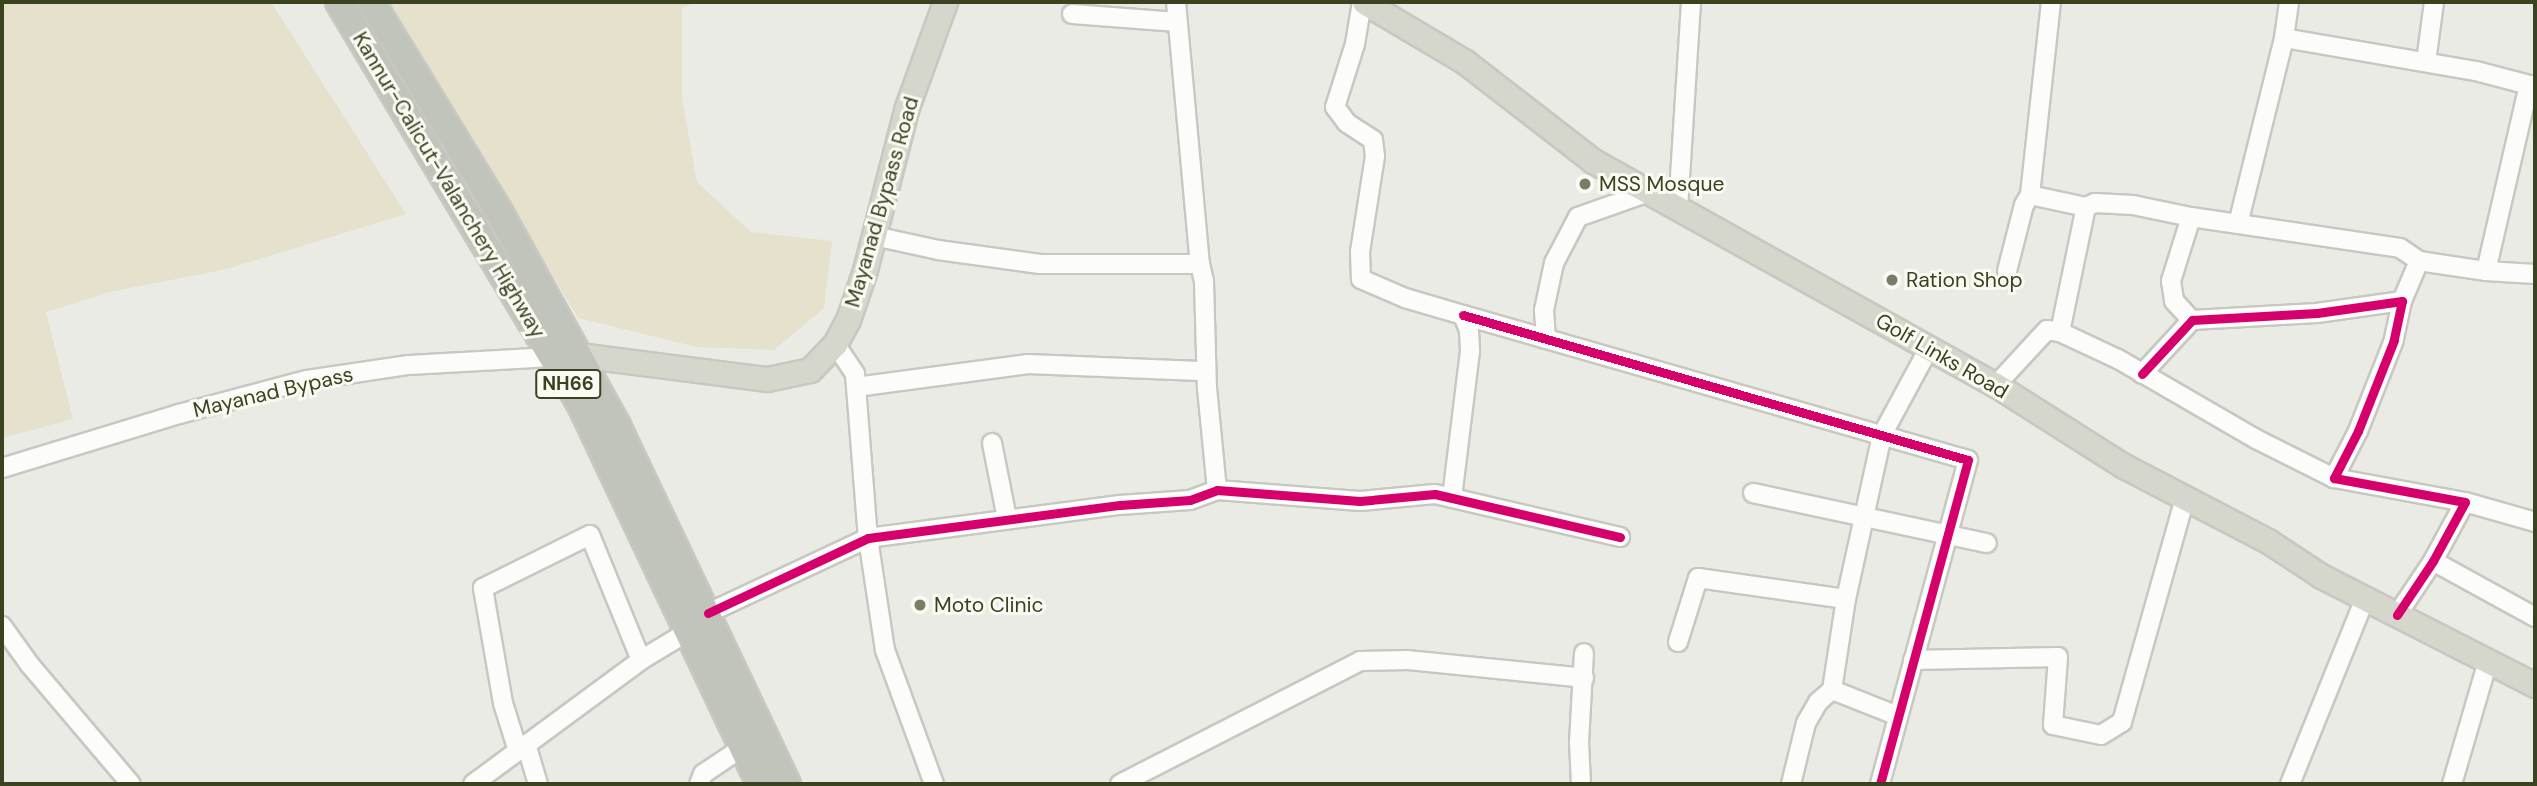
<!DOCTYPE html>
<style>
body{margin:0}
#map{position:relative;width:2537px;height:786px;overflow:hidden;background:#ebebe5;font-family:"DM Sans",sans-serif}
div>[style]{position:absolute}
.green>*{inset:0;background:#e6e1cc}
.roads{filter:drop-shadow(2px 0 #c8c8c2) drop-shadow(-2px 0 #c8c8c2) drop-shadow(0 2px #c8c8c2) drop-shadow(0 -2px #c8c8c2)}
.minor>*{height:18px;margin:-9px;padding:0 9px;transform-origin:9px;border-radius:9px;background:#fcfcfb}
.major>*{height:23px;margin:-11.5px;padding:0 11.5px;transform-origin:11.5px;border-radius:11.5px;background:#d5d7cd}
.highway>*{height:26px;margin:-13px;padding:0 13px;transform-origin:13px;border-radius:13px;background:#c1c4ba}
.cycleway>*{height:9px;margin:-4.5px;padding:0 4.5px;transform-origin:4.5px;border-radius:4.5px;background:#d6006c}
.dots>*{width:19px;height:19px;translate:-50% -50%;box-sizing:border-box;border:4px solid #fafaf3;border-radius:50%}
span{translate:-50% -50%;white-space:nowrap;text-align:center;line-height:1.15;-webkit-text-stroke:6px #fafaf3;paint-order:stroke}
.shield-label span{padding:2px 5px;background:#fafaf3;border:2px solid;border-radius:5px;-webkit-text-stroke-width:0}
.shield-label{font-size:19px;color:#3a4220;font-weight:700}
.poi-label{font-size:21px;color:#3a4220}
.left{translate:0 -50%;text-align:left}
.street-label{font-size:21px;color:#3a4220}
.frame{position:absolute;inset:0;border:4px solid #3a4220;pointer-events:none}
</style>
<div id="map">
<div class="green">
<div style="clip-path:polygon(2px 2px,271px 2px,406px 214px,227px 269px,110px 292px,46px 312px,73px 419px,2px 438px)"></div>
<div style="clip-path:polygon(388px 2px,697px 2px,682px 8px,682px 98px,697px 182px,751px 232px,832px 241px,824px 308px,774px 350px,697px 347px,578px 318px)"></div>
</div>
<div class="roads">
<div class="minor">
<div style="left:1176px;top:2px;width:263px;rotate:84.8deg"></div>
<div style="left:1200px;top:264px;width:18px;rotate:77deg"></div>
<div style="left:1204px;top:282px;width:106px;rotate:88.4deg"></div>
<div style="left:1207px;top:388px;width:102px;rotate:84.4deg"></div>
<div style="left:1362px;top:2px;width:43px;rotate:99.5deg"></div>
<div style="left:1355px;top:44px;width:66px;rotate:107.6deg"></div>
<div style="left:1335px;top:107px;width:20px;rotate:53deg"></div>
<div style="left:1347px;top:123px;width:31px;rotate:33deg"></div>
<div style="left:1373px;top:140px;width:16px;rotate:83deg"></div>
<div style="left:1375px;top:156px;width:97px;rotate:98.9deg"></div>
<div style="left:1360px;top:252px;width:27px;rotate:88deg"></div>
<div style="left:1361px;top:279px;width:48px;rotate:23.4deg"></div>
<div style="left:1405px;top:298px;width:60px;rotate:16.3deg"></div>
<div style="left:1463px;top:315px;width:17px;rotate:69deg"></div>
<div style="left:1469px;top:331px;width:20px;rotate:87deg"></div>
<div style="left:1470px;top:351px;width:148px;rotate:97deg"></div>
<div style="left:1072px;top:14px;width:103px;rotate:4.4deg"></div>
<div style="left:2284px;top:38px;width:195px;rotate:9.8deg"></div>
<div style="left:2476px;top:71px;width:55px;rotate:14.8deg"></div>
<div style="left:2426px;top:62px;width:61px;rotate:-82.4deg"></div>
<div style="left:2030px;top:195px;width:57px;rotate:12.1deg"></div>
<div style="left:2086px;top:207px;width:10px;rotate:-24deg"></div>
<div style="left:2095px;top:203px;width:38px;rotate:3deg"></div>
<div style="left:2133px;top:205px;width:59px;rotate:11.7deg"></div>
<div style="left:2191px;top:217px;width:211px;rotate:8.4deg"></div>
<div style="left:2400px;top:248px;width:23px;rotate:34deg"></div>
<div style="left:2419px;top:261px;width:43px;rotate:113deg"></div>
<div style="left:1678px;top:209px;width:207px;rotate:-86.4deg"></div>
<div style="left:2191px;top:217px;width:67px;rotate:107.4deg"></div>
<div style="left:2171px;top:281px;width:20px;rotate:81deg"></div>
<div style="left:2174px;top:301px;width:26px;rotate:47deg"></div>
<div style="left:2238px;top:224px;width:192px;rotate:-76.1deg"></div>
<div style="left:2284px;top:38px;width:36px;rotate:-82deg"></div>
<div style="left:874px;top:236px;width:66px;rotate:12.3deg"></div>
<div style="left:938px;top:250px;width:103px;rotate:7.8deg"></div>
<div style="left:1040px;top:264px;width:160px"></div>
<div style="left:2419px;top:261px;width:68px;rotate:8.5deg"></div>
<div style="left:2486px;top:271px;width:191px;rotate:-77deg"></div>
<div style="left:2529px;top:85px;width:6px"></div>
<div style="left:2007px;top:271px;width:68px;rotate:-75.6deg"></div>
<div style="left:2024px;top:205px;width:12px;rotate:-59deg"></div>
<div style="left:2030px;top:195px;width:194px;rotate:-83.8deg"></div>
<div style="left:2486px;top:271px;width:49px;rotate:3.5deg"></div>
<div style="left:1463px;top:315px;width:525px;rotate:16.02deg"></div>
<div style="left:1968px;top:460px;width:336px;rotate:105.2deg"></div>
<div style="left:2060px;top:332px;width:128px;rotate:-78.3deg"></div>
<div style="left:1546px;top:339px;width:29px;rotate:-94deg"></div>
<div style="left:1544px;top:310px;width:48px;rotate:-78deg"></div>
<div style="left:1554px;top:263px;width:52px;rotate:-62.4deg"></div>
<div style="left:1578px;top:217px;width:75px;rotate:-19.4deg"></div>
<div style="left:835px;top:344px;width:36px;rotate:56deg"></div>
<div style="left:855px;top:374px;width:165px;rotate:85.5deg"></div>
<div style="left:868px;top:538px;width:113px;rotate:81.4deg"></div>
<div style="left:885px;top:650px;width:143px;rotate:69.9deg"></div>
<div style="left:2142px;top:374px;width:74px;rotate:-47.2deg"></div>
<div style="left:2192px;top:320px;width:125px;rotate:-3.2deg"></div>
<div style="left:2317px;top:313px;width:86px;rotate:-8deg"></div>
<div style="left:2402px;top:301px;width:40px;rotate:102deg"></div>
<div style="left:2394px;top:340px;width:98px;rotate:111.6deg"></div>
<div style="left:2358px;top:431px;width:53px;rotate:117.1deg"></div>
<div style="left:2334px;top:478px;width:133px;rotate:10.4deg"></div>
<div style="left:2465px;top:502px;width:67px;rotate:118.5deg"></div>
<div style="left:2433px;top:561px;width:65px;rotate:123.7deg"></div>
<div style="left:1996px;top:385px;width:75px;rotate:-47.2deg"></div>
<div style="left:2047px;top:330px;width:13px;rotate:9deg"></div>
<div style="left:2060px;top:332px;width:64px;rotate:25deg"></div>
<div style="left:2118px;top:359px;width:160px;rotate:30.1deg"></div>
<div style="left:2256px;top:439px;width:87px;rotate:26.6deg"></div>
<div style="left:856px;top:387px;width:174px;rotate:-7.6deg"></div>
<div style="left:1028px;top:364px;width:178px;rotate:2.3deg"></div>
<div style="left:992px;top:443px;width:77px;rotate:78.8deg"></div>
<div style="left:2px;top:468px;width:185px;rotate:-17deg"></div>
<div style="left:179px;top:414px;width:132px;rotate:-14.9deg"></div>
<div style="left:307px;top:380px;width:103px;rotate:-8.4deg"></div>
<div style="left:409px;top:365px;width:143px;rotate:-3.2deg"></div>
<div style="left:1753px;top:493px;width:239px;rotate:12.1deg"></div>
<div style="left:2465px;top:502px;width:73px;rotate:15.9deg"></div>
<div style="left:2433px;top:561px;width:116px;rotate:28.8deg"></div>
<div style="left:708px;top:613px;width:177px;rotate:-25.1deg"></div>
<div style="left:868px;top:538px;width:254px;rotate:-7.5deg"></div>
<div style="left:1120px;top:505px;width:70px;rotate:-4.1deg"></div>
<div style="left:1190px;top:500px;width:29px;rotate:-20deg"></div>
<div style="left:1217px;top:490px;width:143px;rotate:4.4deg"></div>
<div style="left:1360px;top:501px;width:75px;rotate:-5.3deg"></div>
<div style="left:1435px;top:494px;width:190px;rotate:13.1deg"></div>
<div style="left:2px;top:626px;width:48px;rotate:54.3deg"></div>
<div style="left:30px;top:665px;width:156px;rotate:49.7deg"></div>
<div style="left:1678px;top:642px;width:67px;rotate:-72.6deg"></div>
<div style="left:1698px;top:578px;width:149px;rotate:8.1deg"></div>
<div style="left:1913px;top:660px;width:145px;rotate:-1.2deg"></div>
<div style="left:2058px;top:657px;width:68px;rotate:94.2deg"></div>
<div style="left:2053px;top:725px;width:49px;rotate:11.8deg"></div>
<div style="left:2101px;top:735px;width:25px;rotate:-32deg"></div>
<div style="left:2122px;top:722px;width:233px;rotate:-74.3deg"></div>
<div style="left:1898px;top:716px;width:71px;rotate:-158.5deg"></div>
<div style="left:1832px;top:690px;width:92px;rotate:-81.3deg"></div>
<div style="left:1846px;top:599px;width:168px;rotate:-77.6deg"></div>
<div style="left:1882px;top:435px;width:99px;rotate:-61.6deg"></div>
<div style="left:526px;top:744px;width:42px;rotate:73.3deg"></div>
<div style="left:518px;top:751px;width:50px;rotate:-107.4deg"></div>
<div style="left:503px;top:703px;width:117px;rotate:-99.9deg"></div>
<div style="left:483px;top:588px;width:119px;rotate:-26.4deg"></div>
<div style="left:590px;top:535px;width:135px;rotate:67.8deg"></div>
<div style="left:473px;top:784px;width:209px;rotate:-36.4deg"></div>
<div style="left:641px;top:660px;width:56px;rotate:-31.1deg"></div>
<div style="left:699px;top:784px;width:11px;rotate:-68deg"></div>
<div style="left:703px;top:774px;width:48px;rotate:-34deg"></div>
<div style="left:1120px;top:784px;width:270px;rotate:-27.1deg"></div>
<div style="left:1360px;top:661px;width:48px;rotate:-1.2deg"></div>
<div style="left:1408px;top:660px;width:177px;rotate:5.8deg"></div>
<div style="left:1581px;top:784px;width:42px;rotate:-92.7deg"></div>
<div style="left:1579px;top:742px;width:89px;rotate:-86.8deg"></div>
<div style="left:1791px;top:784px;width:63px;rotate:-76.2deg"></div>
<div style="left:1806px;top:723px;width:24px;rotate:-60deg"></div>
<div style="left:1818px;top:702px;width:18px;rotate:-41deg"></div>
<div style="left:2290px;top:784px;width:201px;rotate:-68deg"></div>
<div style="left:2452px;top:784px;width:128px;rotate:-73.7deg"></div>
</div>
<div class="major">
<div style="left:1364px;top:2px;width:117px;rotate:30.7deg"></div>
<div style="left:1465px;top:62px;width:162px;rotate:37.7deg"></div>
<div style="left:1593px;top:161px;width:461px;rotate:29.1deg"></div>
<div style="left:1996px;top:385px;width:149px;rotate:32.4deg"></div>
<div style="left:2122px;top:465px;width:165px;rotate:27.5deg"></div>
<div style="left:2268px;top:541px;width:64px;rotate:33.4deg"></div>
<div style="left:2321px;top:576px;width:240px;rotate:27deg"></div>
<div style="left:579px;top:355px;width:190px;rotate:7.3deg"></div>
<div style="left:767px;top:379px;width:44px;rotate:-11.8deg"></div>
<div style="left:810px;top:370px;width:36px;rotate:-46deg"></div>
<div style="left:835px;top:344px;width:27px;rotate:-62deg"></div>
<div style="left:848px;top:320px;width:53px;rotate:-71.2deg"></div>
<div style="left:865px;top:270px;width:168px;rotate:-75.6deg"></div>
<div style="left:907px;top:107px;width:112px;rotate:-70.1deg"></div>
</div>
<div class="highway">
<div style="left:339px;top:2px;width:470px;rotate:59deg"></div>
<div style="left:581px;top:405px;width:419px;rotate:64.7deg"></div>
<div style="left:371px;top:2px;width:246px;rotate:58.6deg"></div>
<div style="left:499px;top:212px;width:244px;rotate:61.1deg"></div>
<div style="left:617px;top:426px;width:396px;rotate:64.6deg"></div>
</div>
</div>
<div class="cycleway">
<div style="left:1463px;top:315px;width:525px;rotate:16.02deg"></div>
<div style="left:1968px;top:460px;width:336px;rotate:105.2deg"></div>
<div style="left:2142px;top:374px;width:74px;rotate:-47.2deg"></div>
<div style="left:2192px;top:320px;width:125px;rotate:-3.2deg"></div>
<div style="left:2317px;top:313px;width:86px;rotate:-8deg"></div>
<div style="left:2402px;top:301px;width:40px;rotate:102deg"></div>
<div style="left:2394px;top:340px;width:98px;rotate:111.6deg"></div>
<div style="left:2358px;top:431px;width:53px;rotate:117.1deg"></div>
<div style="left:2334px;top:478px;width:133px;rotate:10.4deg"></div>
<div style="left:2465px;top:502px;width:67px;rotate:118.5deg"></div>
<div style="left:2433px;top:561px;width:65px;rotate:123.7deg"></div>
<div style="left:708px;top:613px;width:177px;rotate:-25.1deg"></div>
<div style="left:868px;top:538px;width:254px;rotate:-7.5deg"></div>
<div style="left:1120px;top:505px;width:70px;rotate:-4.1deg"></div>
<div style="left:1190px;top:500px;width:29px;rotate:-20deg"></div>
<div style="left:1217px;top:490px;width:143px;rotate:4.4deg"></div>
<div style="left:1360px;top:501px;width:75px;rotate:-5.3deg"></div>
<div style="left:1435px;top:494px;width:190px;rotate:13.1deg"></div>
</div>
<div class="dots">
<div style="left:1585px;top:184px;background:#787d65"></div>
<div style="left:1892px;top:280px;background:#787d65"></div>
<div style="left:920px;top:605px;background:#787d65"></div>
</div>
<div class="shield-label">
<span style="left:568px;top:384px">NH66</span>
</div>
<div class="poi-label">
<span class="left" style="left:1599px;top:184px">MSS Mosque</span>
<span class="left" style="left:1906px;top:280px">Ration Shop</span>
<span class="left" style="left:934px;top:605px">Moto Clinic</span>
</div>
<div class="street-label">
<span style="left:449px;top:185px;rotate:59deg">Kannur-Calicut-Valanchery Highway</span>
<span style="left:882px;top:202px;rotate:-74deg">Mayanad Bypass Road</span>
<span style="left:1942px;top:356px;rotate:30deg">Golf Links Road</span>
<span style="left:273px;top:392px;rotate:-13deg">Mayanad Bypass</span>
</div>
<div class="frame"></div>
</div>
